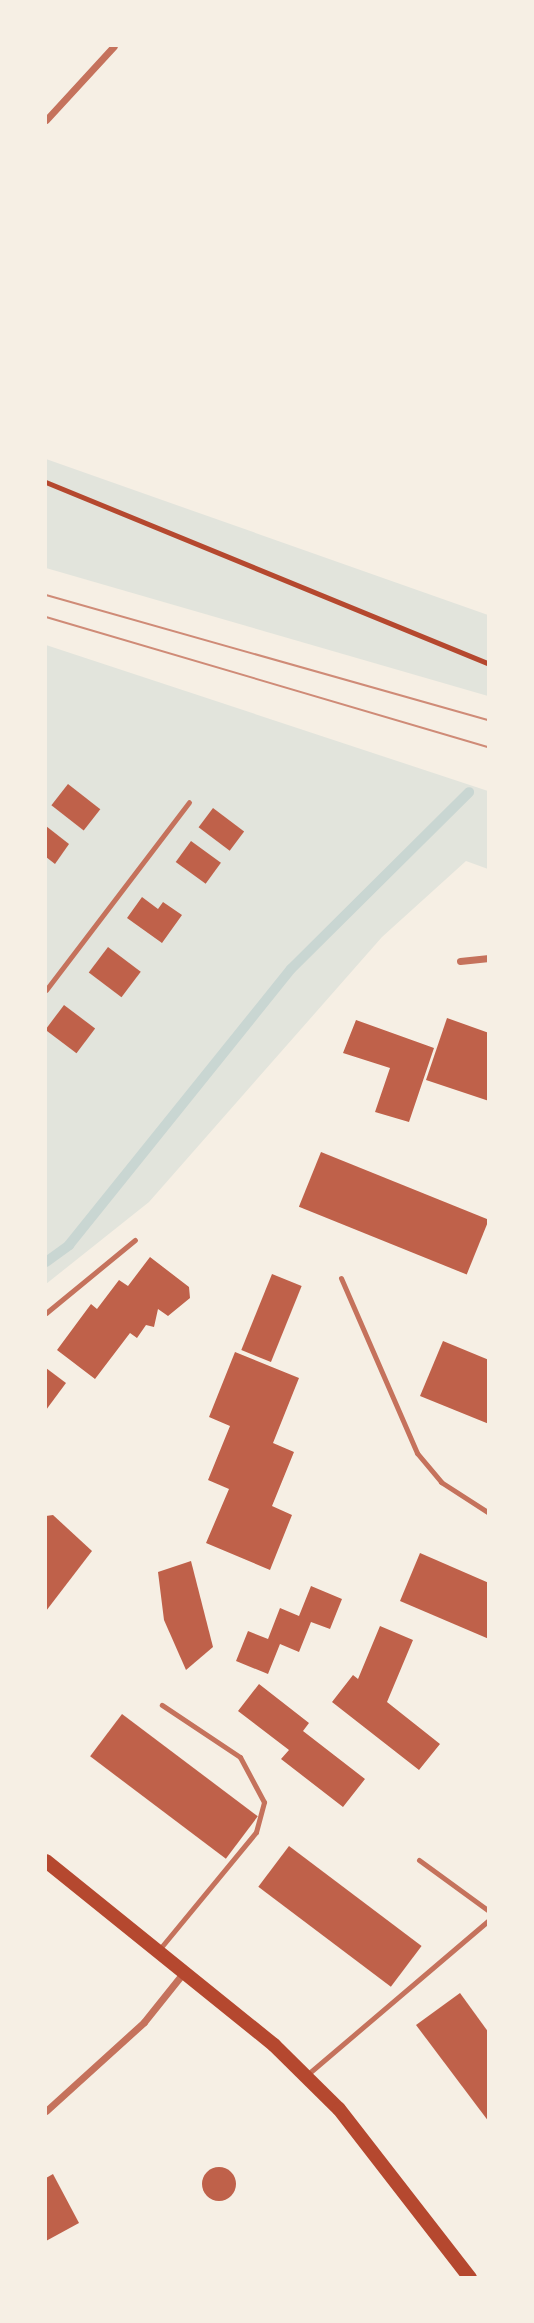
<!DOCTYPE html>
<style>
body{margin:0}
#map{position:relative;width:534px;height:2323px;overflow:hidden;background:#f6efe4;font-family:"Golos Text",sans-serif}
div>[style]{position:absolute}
.green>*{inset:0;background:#e2e4dc}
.stream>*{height:10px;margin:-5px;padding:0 5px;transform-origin:5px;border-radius:5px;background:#c9d6d2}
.building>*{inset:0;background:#bf614a;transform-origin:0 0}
.round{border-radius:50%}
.path>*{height:4.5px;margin:-2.25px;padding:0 2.25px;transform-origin:2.25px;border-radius:2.25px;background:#b5482f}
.service>*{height:5px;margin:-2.5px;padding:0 2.5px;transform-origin:2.5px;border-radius:2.5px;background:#c5725c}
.minor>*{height:7px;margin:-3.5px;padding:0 3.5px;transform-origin:3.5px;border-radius:3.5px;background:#c5725c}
.secondary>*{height:14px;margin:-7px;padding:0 7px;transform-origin:7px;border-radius:7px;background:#b5482f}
.tram>*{height:2px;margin:-1px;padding:0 1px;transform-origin:1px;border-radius:1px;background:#cf8b77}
span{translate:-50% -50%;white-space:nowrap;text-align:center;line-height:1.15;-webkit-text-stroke:5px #f6efe4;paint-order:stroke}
.frame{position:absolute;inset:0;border:47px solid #f6efe4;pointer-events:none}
</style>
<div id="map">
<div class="green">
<div style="clip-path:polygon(46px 459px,488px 615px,488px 696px,46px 568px)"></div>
<div style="clip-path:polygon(46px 645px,488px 791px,488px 869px,466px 861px,382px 937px,149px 1202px,46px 1284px)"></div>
</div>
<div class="stream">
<div style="left:46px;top:1262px;width:29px;rotate:-36deg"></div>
<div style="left:69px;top:1245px;width:354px;rotate:-51.2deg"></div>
<div style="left:291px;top:969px;width:251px;rotate:-44.8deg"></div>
</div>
<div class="building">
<div style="left:68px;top:784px;width:41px;height:27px;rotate:38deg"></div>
<div style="left:213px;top:808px;width:39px;height:24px;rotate:37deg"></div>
<div style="clip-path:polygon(46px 826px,69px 844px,55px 864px,46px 857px)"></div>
<div style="left:191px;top:841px;width:37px;height:26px;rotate:36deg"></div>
<div style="clip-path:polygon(142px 897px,158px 909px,163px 902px,182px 915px,162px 943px,127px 918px)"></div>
<div style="left:108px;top:947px;width:41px;height:32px;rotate:37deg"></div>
<div style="left:64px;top:1005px;width:39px;height:31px;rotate:37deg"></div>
<div style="clip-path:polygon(447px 1018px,489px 1033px,489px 1101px,426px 1080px)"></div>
<div style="clip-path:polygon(356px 1020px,434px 1048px,409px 1122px,375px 1112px,390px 1068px,343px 1053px)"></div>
<div style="left:321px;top:1152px;width:181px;height:59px;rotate:22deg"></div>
<div style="clip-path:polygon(150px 1257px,189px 1287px,190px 1298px,168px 1316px,158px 1309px,154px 1327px,146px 1325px,137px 1338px,130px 1333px,95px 1379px,57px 1350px,91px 1304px,97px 1309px,119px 1280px,128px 1286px)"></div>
<div style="left:272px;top:1274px;width:32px;height:82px;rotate:22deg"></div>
<div style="clip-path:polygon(443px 1341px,489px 1360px,489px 1424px,420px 1396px)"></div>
<div style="clip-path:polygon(235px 1352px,299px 1378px,273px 1443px,294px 1452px,272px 1506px,292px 1515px,270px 1570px,206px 1543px,229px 1489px,208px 1480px,230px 1426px,209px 1417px)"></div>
<div style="clip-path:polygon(46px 1368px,66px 1383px,46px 1410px)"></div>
<div style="clip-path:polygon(53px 1515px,92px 1551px,46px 1611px,46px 1516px)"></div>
<div style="clip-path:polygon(420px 1553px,489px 1583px,489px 1639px,400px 1601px)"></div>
<div style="clip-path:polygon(191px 1561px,213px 1647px,186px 1670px,164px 1620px,158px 1572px)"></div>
<div style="clip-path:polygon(311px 1586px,342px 1599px,330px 1629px,311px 1622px,299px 1652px,280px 1644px,268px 1674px,236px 1661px,248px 1631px,268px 1639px,280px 1608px,299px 1616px)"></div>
<div style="clip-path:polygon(380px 1626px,413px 1640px,387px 1702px,440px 1744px,419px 1770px,332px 1702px,353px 1675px,358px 1679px)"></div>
<div style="clip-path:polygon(259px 1684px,309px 1723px,303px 1731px,365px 1779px,343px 1807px,281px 1759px,289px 1750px,238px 1711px)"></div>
<div style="left:122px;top:1714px;width:170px;height:53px;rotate:37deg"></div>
<div style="left:289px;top:1846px;width:166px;height:51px;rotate:37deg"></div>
<div style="clip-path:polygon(460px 1993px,489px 2033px,489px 2122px,416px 2025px)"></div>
<div class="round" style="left:202px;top:2167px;width:34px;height:34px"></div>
<div style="clip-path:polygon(53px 2174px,79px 2223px,46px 2241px,46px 2178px)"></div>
</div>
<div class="path">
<div style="left:46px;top:482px;width:479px;rotate:22.3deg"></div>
</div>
<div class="service">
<div style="left:46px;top:990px;width:236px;rotate:-52.7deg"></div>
<div style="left:341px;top:1278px;width:191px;rotate:66.5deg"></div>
<div style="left:417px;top:1453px;width:38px;rotate:50deg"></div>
<div style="left:441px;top:1482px;width:57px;rotate:32.9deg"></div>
<div style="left:46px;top:1313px;width:115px;rotate:-39.4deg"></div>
<div style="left:419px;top:1860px;width:87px;rotate:36.1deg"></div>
<div style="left:158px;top:1951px;width:154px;rotate:-50.5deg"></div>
<div style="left:256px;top:1832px;width:31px;rotate:-75deg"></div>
<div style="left:264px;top:1802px;width:51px;rotate:-118.1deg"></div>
<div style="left:240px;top:1757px;width:94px;rotate:-146.3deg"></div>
<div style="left:308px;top:2074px;width:238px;rotate:-40.4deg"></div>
</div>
<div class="minor">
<div style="left:46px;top:120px;width:100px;rotate:-47.4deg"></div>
<div style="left:460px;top:961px;width:29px;rotate:-6deg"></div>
<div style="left:46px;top:2111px;width:132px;rotate:-42.2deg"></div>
<div style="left:144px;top:2022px;width:64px;rotate:-51.3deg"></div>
</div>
<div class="secondary">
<div style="left:46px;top:1861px;width:293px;rotate:38.9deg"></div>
<div style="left:274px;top:2045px;width:91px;rotate:44.6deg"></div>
<div style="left:339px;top:2109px;width:214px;rotate:52.2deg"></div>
</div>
<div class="tram">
<div style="left:46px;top:595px;width:460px;rotate:15.8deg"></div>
<div style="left:46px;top:617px;width:462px;rotate:16.4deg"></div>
</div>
<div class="frame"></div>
</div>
